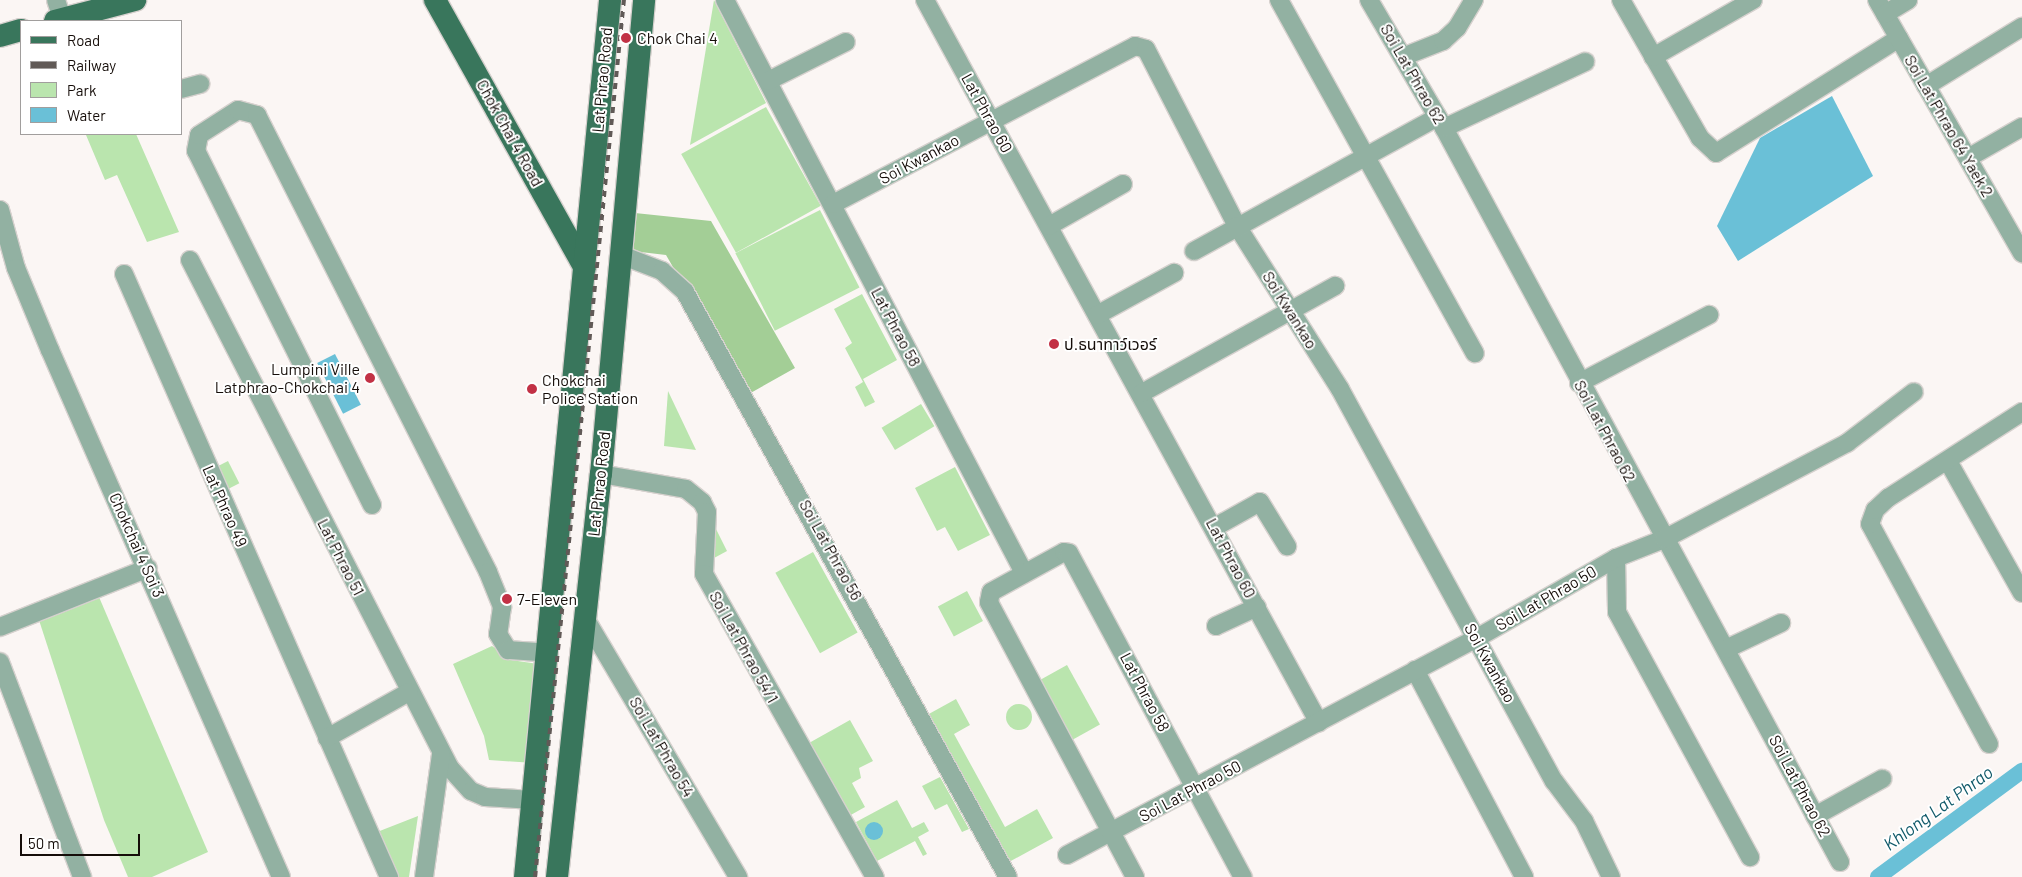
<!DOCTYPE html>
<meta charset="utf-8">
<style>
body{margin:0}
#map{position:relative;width:2022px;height:877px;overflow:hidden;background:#fbf6f4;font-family:Barlow,"Noto Sans Thai",sans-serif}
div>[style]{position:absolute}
.green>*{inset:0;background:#bae5ae;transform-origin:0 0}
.round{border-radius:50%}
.forest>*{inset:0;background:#a3ce96}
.water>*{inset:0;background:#6ac0d7;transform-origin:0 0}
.canal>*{height:16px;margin:-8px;padding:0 8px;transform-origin:8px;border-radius:8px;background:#6ac0d7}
.roads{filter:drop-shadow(1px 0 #d6d1ce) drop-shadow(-1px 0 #d6d1ce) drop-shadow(0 1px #d6d1ce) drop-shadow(0 -1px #d6d1ce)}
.minor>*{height:18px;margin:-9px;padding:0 9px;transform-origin:9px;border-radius:9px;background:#92b1a2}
.major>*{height:22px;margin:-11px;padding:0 11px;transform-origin:11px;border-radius:11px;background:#39765c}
.rail>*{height:4px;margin-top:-2px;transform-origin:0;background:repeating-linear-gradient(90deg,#615a57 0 6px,transparent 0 12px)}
.dots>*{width:14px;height:14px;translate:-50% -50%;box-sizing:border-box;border:2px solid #fff;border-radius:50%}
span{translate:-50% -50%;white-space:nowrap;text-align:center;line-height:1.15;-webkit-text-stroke:4px #fff;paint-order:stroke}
.poi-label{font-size:16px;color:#150d09}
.left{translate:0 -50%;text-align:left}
.right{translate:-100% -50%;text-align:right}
.street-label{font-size:16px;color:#150d09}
.water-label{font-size:18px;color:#0f5969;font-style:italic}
.legend{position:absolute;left:20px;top:20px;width:162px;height:115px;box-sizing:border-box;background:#fff;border:1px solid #a19e9d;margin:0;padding:6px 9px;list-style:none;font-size:15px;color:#150d09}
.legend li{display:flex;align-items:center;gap:10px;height:25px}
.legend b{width:25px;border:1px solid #a19e9d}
.scale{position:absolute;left:20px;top:834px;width:120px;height:22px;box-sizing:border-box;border:2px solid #150d09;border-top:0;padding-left:6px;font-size:15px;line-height:18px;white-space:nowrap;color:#150d09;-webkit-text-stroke:4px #fff;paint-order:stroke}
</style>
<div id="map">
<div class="green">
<div style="clip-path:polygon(714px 0,766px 103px,690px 145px)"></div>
<div style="left:766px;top:107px;width:113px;height:97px;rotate:61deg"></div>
<div style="clip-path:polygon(136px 134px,179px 232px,147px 242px,117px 175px,105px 180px,86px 135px)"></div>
<div style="left:820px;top:210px;width:87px;height:95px;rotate:63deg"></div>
<div style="clip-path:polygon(862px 294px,897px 360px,863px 379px,875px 402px,865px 407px,855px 387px,863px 382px,845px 348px,852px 343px,834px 309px)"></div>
<div style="clip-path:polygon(668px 391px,696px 450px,664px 446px)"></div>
<div style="left:921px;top:404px;width:26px;height:46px;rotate:59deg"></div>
<div style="left:228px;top:461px;width:25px;height:17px;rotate:63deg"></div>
<div style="clip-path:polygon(955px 467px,990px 535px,958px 551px,945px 527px,937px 531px,915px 488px)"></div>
<div style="clip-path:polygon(709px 515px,727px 551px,703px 564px)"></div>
<div style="left:813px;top:552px;width:92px;height:43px;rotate:61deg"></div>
<div style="left:967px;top:591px;width:34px;height:33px;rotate:62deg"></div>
<div style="clip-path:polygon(99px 597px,208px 852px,152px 877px,128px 877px,104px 820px,38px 617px)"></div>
<div style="clip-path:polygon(492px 646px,511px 660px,545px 665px,534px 763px,489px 760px,484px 736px,453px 664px)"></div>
<div style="left:1067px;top:665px;width:68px;height:36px;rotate:61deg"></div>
<div style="clip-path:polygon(956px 699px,970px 725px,954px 734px,1005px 827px,1037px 809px,1053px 838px,1009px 862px,927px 715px)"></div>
<div class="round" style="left:1006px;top:704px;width:26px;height:26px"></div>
<div style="clip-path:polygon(850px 720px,873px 761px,859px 768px,861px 778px,852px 783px,865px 807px,849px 816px,809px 743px)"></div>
<div style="clip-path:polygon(940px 777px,969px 829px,962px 832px,947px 804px,935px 810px,922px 786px)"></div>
<div style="clip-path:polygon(897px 800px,912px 828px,924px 822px,929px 831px,918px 837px,927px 854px,923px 856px,915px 841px,877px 861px,856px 822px)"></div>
<div style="clip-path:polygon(418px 816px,409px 877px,389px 877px,372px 834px)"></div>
</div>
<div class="forest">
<div style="clip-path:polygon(635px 213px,711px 221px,795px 368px,747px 395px,666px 255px,632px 251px)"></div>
</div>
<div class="water">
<div style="clip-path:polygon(1832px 96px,1873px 176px,1738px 261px,1717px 226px,1760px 138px)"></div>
<div style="left:335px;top:354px;width:57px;height:20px;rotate:63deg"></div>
<div class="round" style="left:865px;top:822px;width:18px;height:18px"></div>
</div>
<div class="canal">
<div style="left:1878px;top:877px;width:179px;rotate:-36.4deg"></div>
</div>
<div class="roads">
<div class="minor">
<div style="left:56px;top:0;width:20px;rotate:72deg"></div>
<div style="left:725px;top:0;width:646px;rotate:62.44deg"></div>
<div style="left:925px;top:0;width:823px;rotate:61.41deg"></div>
<div style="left:1279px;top:0;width:404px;rotate:61deg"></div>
<div style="left:1369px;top:0;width:148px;rotate:59.6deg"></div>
<div style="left:1444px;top:128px;width:834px;rotate:61.65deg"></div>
<div style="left:1621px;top:0;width:159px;rotate:60.2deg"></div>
<div style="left:1700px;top:138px;width:22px;rotate:43deg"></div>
<div style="left:1716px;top:153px;width:216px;rotate:-32.1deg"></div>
<div style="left:1877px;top:0;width:292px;rotate:60.2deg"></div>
<div style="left:1885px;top:14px;width:27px;rotate:-31deg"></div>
<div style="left:1405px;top:56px;width:41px;rotate:-21.5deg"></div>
<div style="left:1443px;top:41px;width:19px;rotate:-43deg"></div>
<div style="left:1457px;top:28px;width:33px;rotate:-59deg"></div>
<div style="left:1653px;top:57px;width:115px;rotate:-29.7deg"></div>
<div style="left:768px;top:81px;width:87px;rotate:-26.6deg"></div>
<div style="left:1926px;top:86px;width:113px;rotate:-31.6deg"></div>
<div style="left:181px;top:89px;width:20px;rotate:-15deg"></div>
<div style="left:1444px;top:128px;width:156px;rotate:-25.1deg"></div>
<div style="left:1968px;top:158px;width:62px;rotate:-29.9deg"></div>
<div style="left:833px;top:204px;width:341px;rotate:-27.6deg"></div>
<div style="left:1135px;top:46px;width:11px;rotate:15deg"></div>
<div style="left:1146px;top:49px;width:199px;rotate:62.8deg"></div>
<div style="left:1237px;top:226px;width:193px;rotate:57.7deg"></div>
<div style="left:1340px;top:389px;width:447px;rotate:61.4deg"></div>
<div style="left:1554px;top:781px;width:50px;rotate:53.1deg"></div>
<div style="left:1584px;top:821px;width:62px;rotate:64.3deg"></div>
<div style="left:0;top:210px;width:60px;rotate:74.6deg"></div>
<div style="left:16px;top:268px;width:89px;rotate:67.5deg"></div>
<div style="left:50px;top:350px;width:575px;rotate:66.33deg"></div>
<div style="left:1049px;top:226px;width:85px;rotate:-29.6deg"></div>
<div style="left:1194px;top:251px;width:278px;rotate:-28.8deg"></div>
<div style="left:621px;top:255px;width:44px;rotate:21.3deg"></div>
<div style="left:662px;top:271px;width:31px;rotate:42deg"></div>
<div style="left:685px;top:292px;width:668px;rotate:61.1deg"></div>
<div style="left:190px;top:260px;width:571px;rotate:62.9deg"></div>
<div style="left:450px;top:768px;width:31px;rotate:48deg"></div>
<div style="left:471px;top:791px;width:15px;rotate:23deg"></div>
<div style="left:485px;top:797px;width:48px;rotate:3.6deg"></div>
<div style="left:124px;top:274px;width:659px;rotate:66.28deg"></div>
<div style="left:1097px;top:315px;width:88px;rotate:-28.6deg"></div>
<div style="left:1579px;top:383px;width:147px;rotate:-27.6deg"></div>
<div style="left:1142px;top:393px;width:221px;rotate:-29deg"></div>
<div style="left:1949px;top:463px;width:149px;rotate:60.7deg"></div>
<div style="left:601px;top:474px;width:86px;rotate:10deg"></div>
<div style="left:686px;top:489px;width:21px;rotate:39deg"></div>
<div style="left:702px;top:502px;width:11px;rotate:63deg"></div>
<div style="left:707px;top:512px;width:62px;rotate:92.8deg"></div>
<div style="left:704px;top:574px;width:348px;rotate:60.6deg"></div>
<div style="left:372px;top:505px;width:395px;rotate:-116.4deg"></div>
<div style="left:196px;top:151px;width:16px;rotate:-79deg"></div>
<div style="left:199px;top:135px;width:46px;rotate:-32.7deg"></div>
<div style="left:238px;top:110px;width:20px;rotate:15deg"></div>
<div style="left:257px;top:115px;width:512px;rotate:63.18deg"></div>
<div style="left:488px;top:572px;width:38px;rotate:68deg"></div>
<div style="left:502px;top:607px;width:27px;rotate:98deg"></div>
<div style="left:498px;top:634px;width:19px;rotate:58deg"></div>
<div style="left:508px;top:650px;width:39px;rotate:4deg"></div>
<div style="left:1215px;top:527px;width:51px;rotate:-29.1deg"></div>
<div style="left:1260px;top:502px;width:52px;rotate:58.5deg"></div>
<div style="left:1616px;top:558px;width:54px;rotate:88.9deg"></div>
<div style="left:1617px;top:612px;width:279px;rotate:61.5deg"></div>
<div style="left:585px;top:618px;width:301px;rotate:59.4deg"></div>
<div style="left:1216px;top:626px;width:45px;rotate:-24.9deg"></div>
<div style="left:0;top:627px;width:159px;rotate:-21.7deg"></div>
<div style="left:1726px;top:649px;width:61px;rotate:-25.3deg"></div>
<div style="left:0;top:662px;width:230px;rotate:69.1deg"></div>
<div style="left:1415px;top:670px;width:234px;rotate:62.2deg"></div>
<div style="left:327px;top:738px;width:94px;rotate:-29.3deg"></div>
<div style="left:1989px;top:744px;width:250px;rotate:-118.4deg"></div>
<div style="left:1870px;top:524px;width:15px;rotate:-70deg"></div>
<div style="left:1875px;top:510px;width:18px;rotate:-43deg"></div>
<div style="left:1888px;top:498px;width:159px;rotate:-32.7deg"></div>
<div style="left:1815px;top:816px;width:77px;rotate:-28.9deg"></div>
<div style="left:1067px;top:855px;width:464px;rotate:-27.9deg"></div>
<div style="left:1477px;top:638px;width:160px;rotate:-29.9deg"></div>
<div style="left:1616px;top:558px;width:52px;rotate:-21.6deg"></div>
<div style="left:1664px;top:539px;width:207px;rotate:-27.7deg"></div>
<div style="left:1847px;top:443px;width:84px;rotate:-37.3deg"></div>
<div style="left:424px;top:877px;width:124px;rotate:-82.1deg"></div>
<div style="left:1135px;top:877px;width:311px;rotate:-118deg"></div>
<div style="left:989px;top:602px;width:10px;rotate:-79deg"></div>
<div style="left:991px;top:592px;width:83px;rotate:-28.7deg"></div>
<div style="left:1064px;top:552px;width:5px;rotate:11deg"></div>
<div style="left:1069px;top:553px;width:368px;rotate:61.8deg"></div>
</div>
<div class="major">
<div style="left:435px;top:0;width:307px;rotate:60.8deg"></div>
<div style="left:55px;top:21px;width:83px;rotate:-14.7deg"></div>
<div style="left:0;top:36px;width:22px;rotate:-16deg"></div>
<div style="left:525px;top:877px;width:881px;rotate:-84.46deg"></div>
<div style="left:557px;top:877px;width:405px;rotate:-83.8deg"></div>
<div style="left:601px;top:474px;width:476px;rotate:-84.8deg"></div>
</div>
</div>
<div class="rail">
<div style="left:535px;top:877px;width:882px;rotate:-84.21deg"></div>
</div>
<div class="dots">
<div style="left:626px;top:38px;background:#c23145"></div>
<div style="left:1054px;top:344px;background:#c23145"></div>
<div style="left:370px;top:378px;background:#c23145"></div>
<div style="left:532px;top:389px;background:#c23145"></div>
<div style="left:507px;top:599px;background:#c23145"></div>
</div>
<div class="poi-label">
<span class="left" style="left:637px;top:38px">Chok Chai 4</span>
<span class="left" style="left:1064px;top:344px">ป.ธนาทาว์เวอร์</span>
<span class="right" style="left:360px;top:378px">Lumpini Ville<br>Latphrao-Chokchai 4</span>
<span class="left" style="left:542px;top:389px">Chokchai<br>Police Station</span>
<span class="left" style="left:517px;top:599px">7-Eleven</span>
</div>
<div class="street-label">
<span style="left:1413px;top:74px;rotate:60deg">Soi Lat Phrao 62</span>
<span style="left:602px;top:80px;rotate:-85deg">Lat Phrao Road</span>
<span style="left:987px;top:113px;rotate:61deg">Lat Phrao 60</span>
<span style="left:1949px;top:126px;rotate:60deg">Soi Lat Phrao 64 Yaek 2</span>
<span style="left:510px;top:133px;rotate:61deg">Chok Chai 4 Road</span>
<span style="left:919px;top:159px;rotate:-28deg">Soi Kwankao</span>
<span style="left:1290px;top:310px;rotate:58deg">Soi Kwankao</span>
<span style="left:896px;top:327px;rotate:62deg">Lat Phrao 58</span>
<span style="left:1605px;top:431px;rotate:62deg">Soi Lat Phrao 62</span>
<span style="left:599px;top:484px;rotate:-84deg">Lat Phrao Road</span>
<span style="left:225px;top:506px;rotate:66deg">Lat Phrao 49</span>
<span style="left:137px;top:545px;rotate:66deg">Chokchai 4 Soi 3</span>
<span style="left:831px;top:550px;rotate:61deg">Soi Lat Phrao 56</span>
<span style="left:341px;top:557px;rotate:63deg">Lat Phrao 51</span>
<span style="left:1231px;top:558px;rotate:62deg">Lat Phrao 60</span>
<span style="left:1546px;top:598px;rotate:-30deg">Soi Lat Phrao 50</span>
<span style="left:744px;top:647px;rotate:61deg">Soi Lat Phrao 54/1</span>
<span style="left:1490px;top:663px;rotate:61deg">Soi Kwankao</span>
<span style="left:1145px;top:692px;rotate:62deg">Lat Phrao 58</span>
<span style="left:662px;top:747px;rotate:60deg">Soi Lat Phrao 54</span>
<span style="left:1800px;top:786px;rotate:62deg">Soi Lat Phrao 62</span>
<span style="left:1190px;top:791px;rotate:-28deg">Soi Lat Phrao 50</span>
</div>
<div class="water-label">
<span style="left:1938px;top:808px;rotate:-36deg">Khlong Lat Phrao</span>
</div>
<ul class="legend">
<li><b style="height:6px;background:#39765c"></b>Road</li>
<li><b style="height:6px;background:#615a57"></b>Railway</li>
<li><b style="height:14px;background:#bae5ae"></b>Park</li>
<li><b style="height:14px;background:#6ac0d7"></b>Water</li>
</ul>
<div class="scale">50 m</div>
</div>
